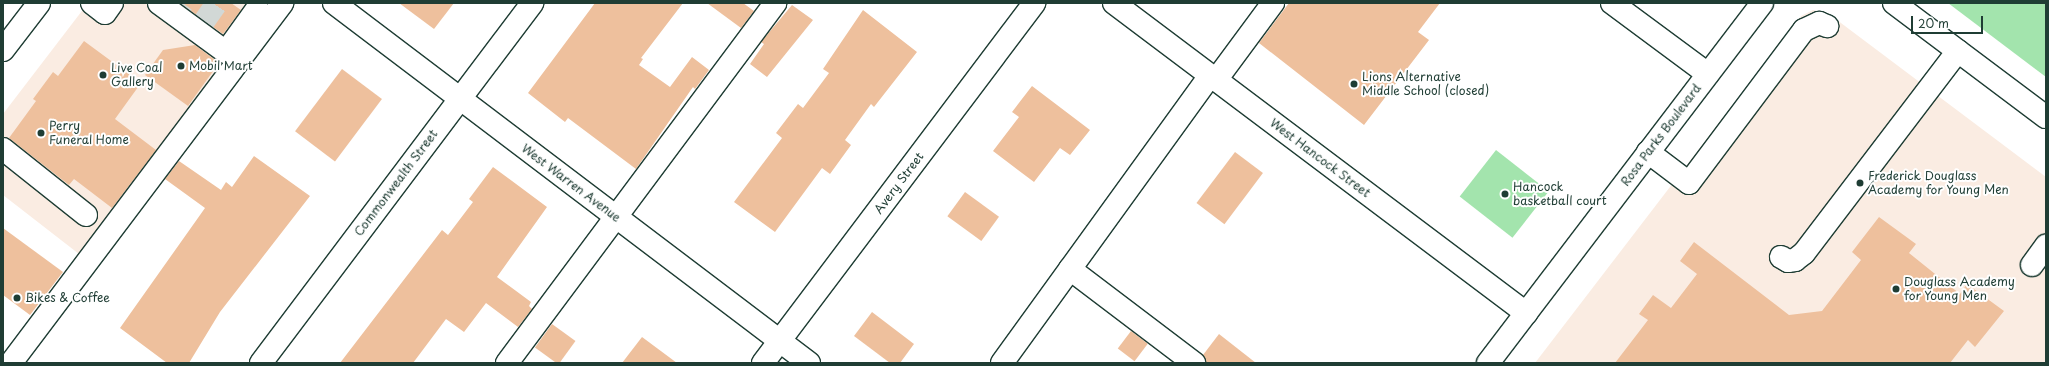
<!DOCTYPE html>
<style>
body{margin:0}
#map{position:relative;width:2049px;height:366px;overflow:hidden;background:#fff;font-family:"Playpen Sans",sans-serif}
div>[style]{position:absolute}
.built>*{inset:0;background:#faece2}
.green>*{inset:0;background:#a3e4ad;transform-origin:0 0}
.building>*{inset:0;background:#eec09d;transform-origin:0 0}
.minor-tunnel>*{height:22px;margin-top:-11px;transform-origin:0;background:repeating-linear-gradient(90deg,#d2d8d6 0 22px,transparent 0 33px)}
.roads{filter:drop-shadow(1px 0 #1f3d34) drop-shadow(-1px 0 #1f3d34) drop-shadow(0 1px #1f3d34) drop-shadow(0 -1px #1f3d34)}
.minor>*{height:22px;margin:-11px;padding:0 11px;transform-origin:11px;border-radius:11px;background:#fff}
.major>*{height:22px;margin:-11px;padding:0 11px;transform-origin:11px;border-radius:11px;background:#fff}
.dots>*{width:11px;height:11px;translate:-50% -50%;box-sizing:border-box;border:2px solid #fff;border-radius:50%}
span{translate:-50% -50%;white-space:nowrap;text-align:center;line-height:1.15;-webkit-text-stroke:4px #fff;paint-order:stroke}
.poi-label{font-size:12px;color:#1f3d34}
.left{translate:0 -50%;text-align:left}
.street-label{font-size:12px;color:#1f3d34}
.frame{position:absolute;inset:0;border:4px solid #1f3d34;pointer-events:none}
.scale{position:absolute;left:1911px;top:16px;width:72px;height:18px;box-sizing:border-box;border:2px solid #1f3d34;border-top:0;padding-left:5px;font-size:12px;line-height:14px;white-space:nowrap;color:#1f3d34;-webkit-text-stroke:3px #fff;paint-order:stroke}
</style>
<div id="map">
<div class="built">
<div style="clip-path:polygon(88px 3px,266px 3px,269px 5px,79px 254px,3px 195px,3px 114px)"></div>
<div style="clip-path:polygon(1813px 10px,1829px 14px,2046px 177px,2046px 363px,1535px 363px,1801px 16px)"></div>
</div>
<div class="green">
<div style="clip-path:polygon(1948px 3px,2046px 3px,2046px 77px)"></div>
<div style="left:1496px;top:150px;width:67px;height:59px;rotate:38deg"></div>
</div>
<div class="building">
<div style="clip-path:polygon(180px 3px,231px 3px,241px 10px,223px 34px)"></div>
<div style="clip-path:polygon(399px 3px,454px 3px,434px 29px)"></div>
<div style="clip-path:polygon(595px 3px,683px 3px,641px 58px,643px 59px,639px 65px,670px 87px,692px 57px,709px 70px,695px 89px,693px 87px,636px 169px,568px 118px,565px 122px,528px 93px)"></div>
<div style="clip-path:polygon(707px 3px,743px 3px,754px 11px,741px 28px)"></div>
<div style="clip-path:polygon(1289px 3px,1440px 3px,1418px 32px,1429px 40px,1364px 125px,1259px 43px)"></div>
<div style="clip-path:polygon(792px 5px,813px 20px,767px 77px,750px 64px,764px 44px,761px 42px)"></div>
<div style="clip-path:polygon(863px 10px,917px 52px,874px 107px,871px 104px,845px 140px,851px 145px,830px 174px,822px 168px,775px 232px,734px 202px,782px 138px,776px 133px,798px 104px,803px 108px,829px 73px,823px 69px)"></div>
<div style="clip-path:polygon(84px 41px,141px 83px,115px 119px,156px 150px,112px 208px,74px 179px,69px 185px,9px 138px,36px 101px,33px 99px,53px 72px,58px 76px)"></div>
<div style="clip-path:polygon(195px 45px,219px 63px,188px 106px,145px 75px,163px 50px)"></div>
<div style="left:342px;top:69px;width:50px;height:78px;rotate:37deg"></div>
<div style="clip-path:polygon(1032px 86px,1090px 130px,1070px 155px,1060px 148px,1034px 182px,993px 151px,1019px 117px,1012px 112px)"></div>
<div style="left:1235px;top:152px;width:35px;height:64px;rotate:37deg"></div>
<div style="clip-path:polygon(254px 156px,310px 196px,220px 312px,189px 363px,167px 363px,120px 328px,205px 208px,165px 179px,179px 161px,221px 190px,226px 182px,232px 187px)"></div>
<div style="clip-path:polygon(493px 167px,547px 207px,497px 277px,531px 302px,529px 306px,532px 309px,518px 327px,486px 303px,464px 332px,446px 319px,413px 363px,340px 363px,442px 230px,448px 235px,473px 202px,469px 199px)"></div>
<div style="left:965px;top:192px;width:42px;height:30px;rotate:36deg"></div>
<div style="clip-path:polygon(1879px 217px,1916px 244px,1909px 253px,1960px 294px,1967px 284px,2004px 311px,1975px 347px,1968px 340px,1950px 363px,1615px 363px,1648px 320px,1639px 314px,1653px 295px,1671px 308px,1697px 274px,1680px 261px,1694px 242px,1789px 315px,1822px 311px,1861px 260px,1852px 252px)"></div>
<div style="clip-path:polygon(3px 228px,63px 272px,30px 315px,3px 295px)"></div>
<div style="clip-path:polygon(872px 312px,914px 344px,900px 363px,890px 363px,854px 336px)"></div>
<div style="left:552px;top:324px;width:29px;height:29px;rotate:36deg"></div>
<div style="left:1131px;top:331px;width:21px;height:22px;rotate:37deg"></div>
<div style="clip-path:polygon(1219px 334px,1256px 363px,1206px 363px,1203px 355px)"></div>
<div style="clip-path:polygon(642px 337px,677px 363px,622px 363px)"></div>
</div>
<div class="minor-tunnel">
<div style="left:180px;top:7px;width:5px;rotate:-53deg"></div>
<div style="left:203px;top:23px;width:24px;rotate:-55deg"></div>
</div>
<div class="roads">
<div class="minor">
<div style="left:92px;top:3px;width:16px;rotate:38deg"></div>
<div style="left:105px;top:13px;width:12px;rotate:-55deg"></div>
<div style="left:159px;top:3px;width:83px;rotate:36.2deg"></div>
<div style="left:226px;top:52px;width:53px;rotate:-54.2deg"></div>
<div style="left:1114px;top:3px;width:516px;rotate:36.96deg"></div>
<div style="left:1612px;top:3px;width:119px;rotate:36.5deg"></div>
<div style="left:1894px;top:3px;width:190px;rotate:36.9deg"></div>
<div style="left:3px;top:50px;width:59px;rotate:-52.5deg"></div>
<div style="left:1216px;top:80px;width:96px;rotate:-53.5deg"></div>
<div style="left:3px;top:149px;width:106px;rotate:38.5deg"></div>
<div style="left:1648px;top:152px;width:51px;rotate:37.1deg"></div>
<div style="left:1689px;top:183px;width:191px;rotate:-53.1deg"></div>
<div style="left:1804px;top:30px;width:17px;rotate:-25deg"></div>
<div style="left:1819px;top:23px;width:9px;rotate:21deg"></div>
<div style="left:1781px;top:257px;width:8px;rotate:30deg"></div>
<div style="left:1788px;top:261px;width:7px;rotate:-8deg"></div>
<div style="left:1795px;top:260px;width:11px;rotate:-38deg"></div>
<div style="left:1804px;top:253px;width:254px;rotate:-52.7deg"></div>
<div style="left:2032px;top:265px;width:24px;rotate:-54deg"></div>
<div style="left:1070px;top:269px;width:156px;rotate:37.2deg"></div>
<div style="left:11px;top:363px;width:451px;rotate:-53deg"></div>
<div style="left:261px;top:363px;width:451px;rotate:-53deg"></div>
<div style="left:507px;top:363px;width:449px;rotate:-53.3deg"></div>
<div style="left:763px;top:363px;width:451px;rotate:-53deg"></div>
<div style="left:1002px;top:363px;width:354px;rotate:-54.1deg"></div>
<div style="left:1488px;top:363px;width:452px;rotate:-52.7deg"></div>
</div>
<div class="major">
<div style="left:334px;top:3px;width:596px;rotate:37.16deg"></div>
</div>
</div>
<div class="dots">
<div style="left:181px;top:66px;background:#1f3d34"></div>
<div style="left:103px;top:75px;background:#1f3d34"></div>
<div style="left:1354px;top:84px;background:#1f3d34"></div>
<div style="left:41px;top:133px;background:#1f3d34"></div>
<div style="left:1860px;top:183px;background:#1f3d34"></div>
<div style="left:1505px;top:194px;background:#1f3d34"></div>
<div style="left:1896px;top:289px;background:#1f3d34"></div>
<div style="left:17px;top:298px;background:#1f3d34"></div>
</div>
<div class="poi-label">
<span class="left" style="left:189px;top:66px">Mobil Mart</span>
<span class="left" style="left:111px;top:75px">Live Coal<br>Gallery</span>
<span class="left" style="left:1362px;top:84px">Lions Alternative<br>Middle School (closed)</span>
<span class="left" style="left:49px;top:133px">Perry<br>Funeral Home</span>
<span class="left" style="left:1868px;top:183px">Frederick Douglass<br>Academy for Young Men</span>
<span class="left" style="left:1513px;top:194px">Hancock<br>basketball court</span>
<span class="left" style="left:1904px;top:289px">Douglass Academy<br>for Young Men</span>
<span class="left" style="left:25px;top:298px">Bikes &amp; Coffee</span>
</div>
<div class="street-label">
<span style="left:1661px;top:135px;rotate:-53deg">Rosa Parks Boulevard</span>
<span style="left:1320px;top:158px;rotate:37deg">West Hancock Street</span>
<span style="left:396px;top:183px;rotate:-53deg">Commonwealth Street</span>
<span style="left:571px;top:183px;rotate:37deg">West Warren Avenue</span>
<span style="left:899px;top:183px;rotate:-53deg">Avery Street</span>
</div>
<div class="frame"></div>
<div class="scale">20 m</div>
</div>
